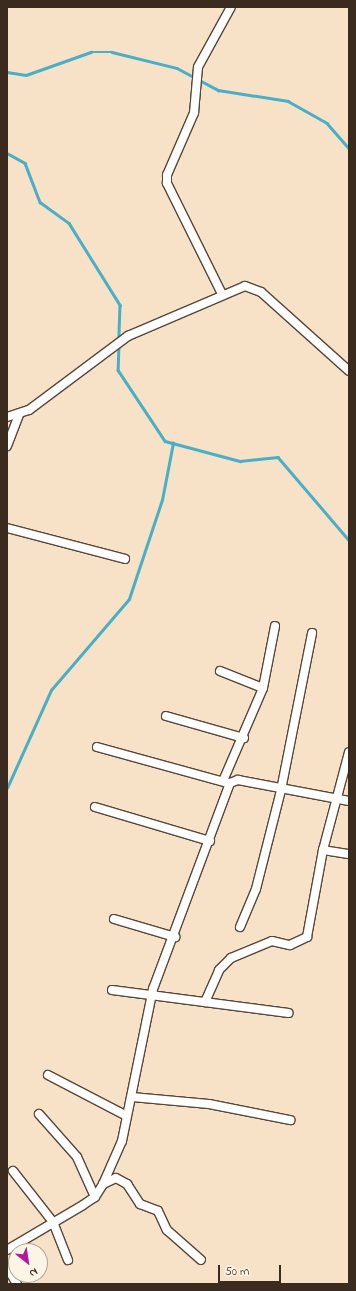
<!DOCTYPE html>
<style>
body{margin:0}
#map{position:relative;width:356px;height:1291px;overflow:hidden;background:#f7e2c8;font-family:"Indie Flower",sans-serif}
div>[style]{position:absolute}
.stream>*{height:2.5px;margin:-1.25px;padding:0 1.25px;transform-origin:1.25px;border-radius:1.25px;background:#48afc7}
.roads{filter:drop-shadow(1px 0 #574638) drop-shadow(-1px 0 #574638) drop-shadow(0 1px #574638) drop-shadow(0 -1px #574638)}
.street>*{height:8px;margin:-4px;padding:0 4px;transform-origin:4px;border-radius:4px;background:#fff}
span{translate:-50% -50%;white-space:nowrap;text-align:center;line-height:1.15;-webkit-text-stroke:3.5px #fcf5e5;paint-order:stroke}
.frame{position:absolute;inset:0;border:8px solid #3b2a1e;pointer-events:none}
.north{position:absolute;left:8px;top:1243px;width:40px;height:40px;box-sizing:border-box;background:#fcf5e5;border:1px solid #afa495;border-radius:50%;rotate:150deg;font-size:11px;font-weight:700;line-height:16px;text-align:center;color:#3b2a1e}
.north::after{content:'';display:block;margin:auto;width:14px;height:18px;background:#b5179e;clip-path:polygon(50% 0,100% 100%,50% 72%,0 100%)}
.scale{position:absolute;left:218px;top:1265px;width:63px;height:18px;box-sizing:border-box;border:2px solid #3b2a1e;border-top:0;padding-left:5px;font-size:12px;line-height:14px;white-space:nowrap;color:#3b2a1e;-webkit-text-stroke:3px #fcf5e5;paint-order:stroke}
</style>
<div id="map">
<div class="stream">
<div style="left:7px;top:72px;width:19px;rotate:9deg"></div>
<div style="left:26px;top:75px;width:69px;rotate:-19.5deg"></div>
<div style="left:91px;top:52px;width:21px"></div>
<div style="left:112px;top:52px;width:67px;rotate:13.8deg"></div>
<div style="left:177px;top:68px;width:47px;rotate:28.2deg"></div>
<div style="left:218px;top:90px;width:71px;rotate:8.9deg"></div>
<div style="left:288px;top:101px;width:45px;rotate:29.4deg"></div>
<div style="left:327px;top:123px;width:33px;rotate:49deg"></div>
<div style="left:7px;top:153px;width:21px;rotate:29deg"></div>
<div style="left:25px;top:163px;width:42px;rotate:69deg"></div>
<div style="left:40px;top:202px;width:36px;rotate:36deg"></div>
<div style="left:69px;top:223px;width:97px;rotate:58.1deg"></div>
<div style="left:120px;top:305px;width:35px;rotate:92deg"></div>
<div style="left:119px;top:345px;width:25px;rotate:92deg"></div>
<div style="left:118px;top:370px;width:85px;rotate:56.5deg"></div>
<div style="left:165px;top:441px;width:78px;rotate:14.9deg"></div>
<div style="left:240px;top:461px;width:38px;rotate:-6deg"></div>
<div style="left:278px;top:457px;width:109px;rotate:49.5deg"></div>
<div style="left:7px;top:788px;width:107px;rotate:-65.8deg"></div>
<div style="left:51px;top:690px;width:120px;rotate:-49.4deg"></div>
<div style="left:129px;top:599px;width:104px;rotate:-71.6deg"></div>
<div style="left:162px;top:500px;width:58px;rotate:-79.1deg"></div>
</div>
<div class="roads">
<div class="street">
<div style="left:222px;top:294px;width:124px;rotate:-116.4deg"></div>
<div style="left:167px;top:183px;width:8px;rotate:-90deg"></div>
<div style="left:167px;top:175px;width:68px;rotate:-66.5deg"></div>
<div style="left:194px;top:113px;width:46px;rotate:-85deg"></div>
<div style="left:198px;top:67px;width:68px;rotate:-61.2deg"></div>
<div style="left:7px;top:417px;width:23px;rotate:-18deg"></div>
<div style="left:29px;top:410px;width:124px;rotate:-36.8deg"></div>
<div style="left:128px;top:336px;width:127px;rotate:-23.1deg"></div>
<div style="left:245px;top:286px;width:17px;rotate:21deg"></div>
<div style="left:261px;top:292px;width:118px;rotate:41.9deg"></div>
<div style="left:7px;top:446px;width:33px;rotate:-69deg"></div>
<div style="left:7px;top:528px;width:122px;rotate:14.7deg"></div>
<div style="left:220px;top:671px;width:46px;rotate:21.6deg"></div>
<div style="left:166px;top:716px;width:81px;rotate:15.8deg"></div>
<div style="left:97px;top:747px;width:136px;rotate:15.4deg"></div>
<div style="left:223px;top:781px;width:101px;rotate:-66.7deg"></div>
<div style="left:263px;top:688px;width:63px;rotate:-79deg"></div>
<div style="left:95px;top:807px;width:120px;rotate:16.5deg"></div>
<div style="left:323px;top:850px;width:26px;rotate:9deg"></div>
<div style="left:114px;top:919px;width:64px;rotate:16.4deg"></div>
<div style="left:240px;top:927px;width:41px;rotate:-67.2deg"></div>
<div style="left:256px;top:889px;width:102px;rotate:-75.8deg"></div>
<div style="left:281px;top:790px;width:160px;rotate:-78.8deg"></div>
<div style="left:112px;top:990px;width:178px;rotate:7.4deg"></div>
<div style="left:205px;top:1002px;width:35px;rotate:-66deg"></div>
<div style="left:219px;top:970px;width:17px;rotate:-45deg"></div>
<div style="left:231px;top:958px;width:44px;rotate:-22.5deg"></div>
<div style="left:272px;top:941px;width:18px;rotate:13deg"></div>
<div style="left:290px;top:945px;width:19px;rotate:-25deg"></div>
<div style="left:307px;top:937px;width:88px;rotate:-79.6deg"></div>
<div style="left:323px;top:850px;width:101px;rotate:-75.1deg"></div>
<div style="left:48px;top:1075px;width:87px;rotate:27.5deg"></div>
<div style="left:132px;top:1097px;width:77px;rotate:5.2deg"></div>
<div style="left:209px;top:1104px;width:83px;rotate:11.2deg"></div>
<div style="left:39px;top:1114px;width:57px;rotate:48.5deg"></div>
<div style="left:77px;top:1157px;width:44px;rotate:65.8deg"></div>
<div style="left:13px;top:1171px;width:65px;rotate:51.9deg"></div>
<div style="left:53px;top:1222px;width:41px;rotate:68.5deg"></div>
<div style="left:103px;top:1184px;width:14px;rotate:-25deg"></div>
<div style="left:116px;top:1178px;width:13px;rotate:29deg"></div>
<div style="left:127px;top:1184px;width:24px;rotate:57deg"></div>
<div style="left:140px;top:1204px;width:19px;rotate:21deg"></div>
<div style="left:158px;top:1211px;width:21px;rotate:65deg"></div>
<div style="left:167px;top:1230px;width:45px;rotate:41.4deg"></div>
<div style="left:7px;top:1250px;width:88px;rotate:-30.6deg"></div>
<div style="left:83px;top:1205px;width:14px;rotate:-34deg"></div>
<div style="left:95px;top:1197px;width:15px;rotate:-58deg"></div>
<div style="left:103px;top:1184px;width:47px;rotate:-66.2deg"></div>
<div style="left:122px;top:1141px;width:155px;rotate:-78.5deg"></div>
<div style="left:153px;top:989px;width:220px;rotate:-69.5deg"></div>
<div style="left:230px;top:783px;width:9px;rotate:-21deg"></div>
<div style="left:238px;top:780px;width:113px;rotate:10.7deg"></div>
<div style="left:7px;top:1267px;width:20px;rotate:60deg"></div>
</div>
</div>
<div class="frame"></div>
<div class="north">N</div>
<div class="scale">50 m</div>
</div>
